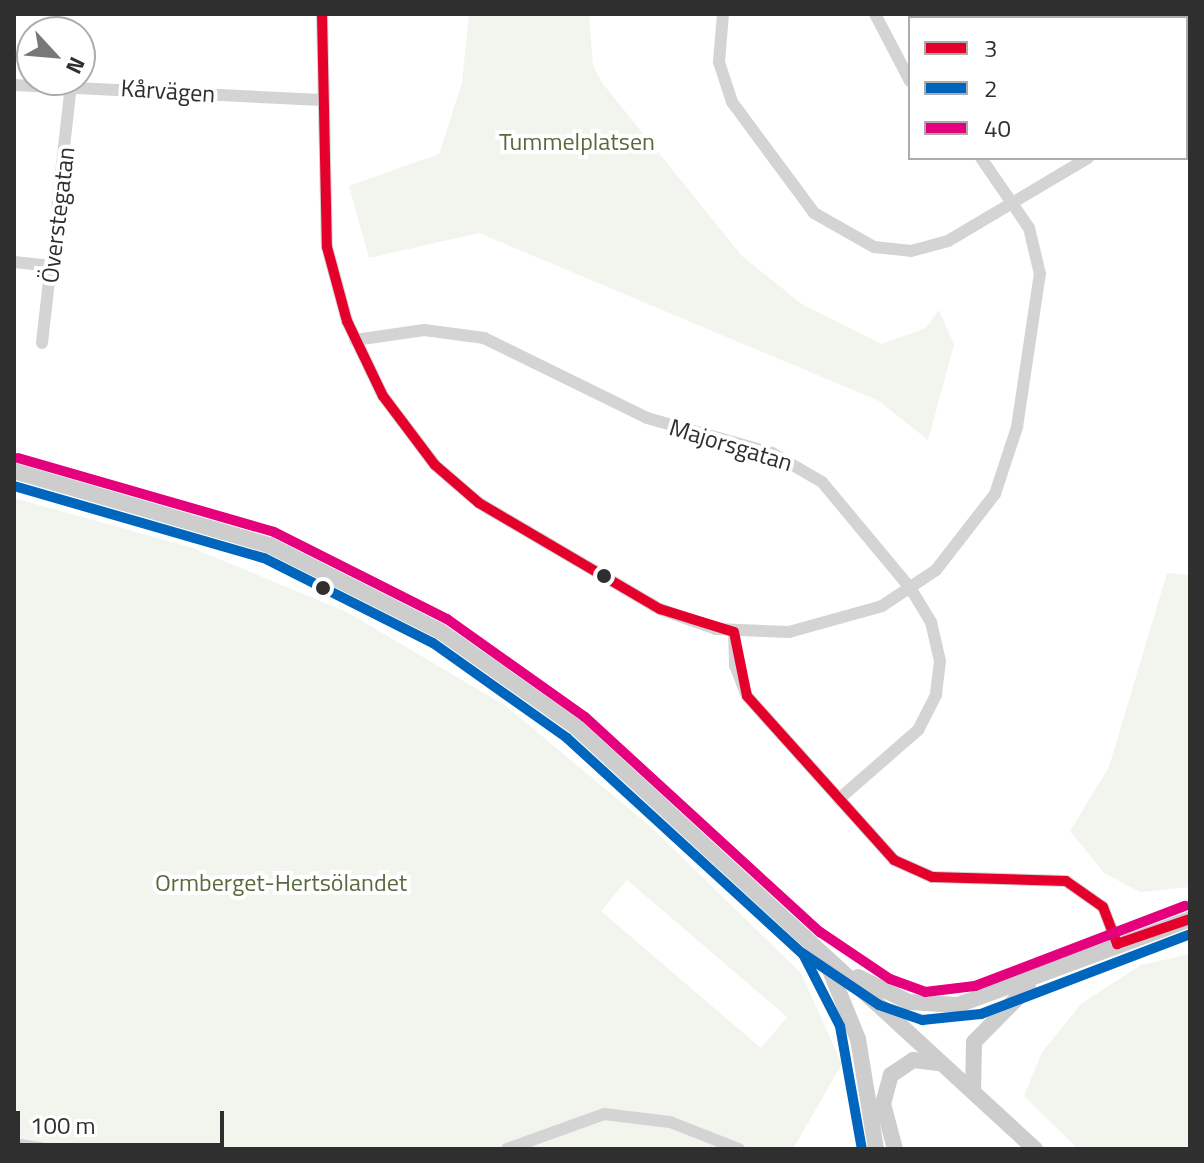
<!DOCTYPE html>
<meta charset="utf-8">
<style>
body{margin:0}
#map{position:relative;width:1204px;height:1163px;overflow:hidden;background:#fff;font-family:"Titillium Web",sans-serif}
div>[style]{position:absolute}
.green>*{inset:0;background:#f2f5ed}
.minor>*{height:12px;margin:-6px;padding:0 6px;transform-origin:6px;border-radius:6px;background:#d4d4d4}
.secondary>*{height:16px;margin:-8px;padding:0 8px;transform-origin:8px;border-radius:8px;background:#cdcdcd}
.bus-1>*{height:10px;margin:-5px;padding:0 5px;transform-origin:5px;border-radius:5px;background:#e4002b}
.bus-2>*{height:10px;margin:-5px;padding:0 5px;transform-origin:5px;border-radius:5px;background:#0065bd}
.bus-3>*{height:10px;margin:-5px;padding:0 5px;transform-origin:5px;border-radius:5px;background:#e5007d}
.dots>*{width:22px;height:22px;translate:-50% -50%;box-sizing:border-box;border:4px solid #fff;border-radius:50%}
span{translate:-50% -50%;white-space:nowrap;text-align:center;line-height:1.15;-webkit-text-stroke:8px #fff;paint-order:stroke}
.street-label{font-size:24px;color:#2f2f2f}
.park-label{font-size:24px;color:#586a3d}
.frame{position:absolute;inset:0;border:16px solid #2f2f2f;pointer-events:none}
.legend{position:absolute;left:908px;top:16px;width:280px;height:144px;box-sizing:border-box;background:#fff;border:2px solid #acacac;margin:0;padding:10px 14px;list-style:none;font-size:24px;color:#2f2f2f}
.legend li{display:flex;align-items:center;gap:16px;height:40px}
.legend b{width:40px;border:2px solid #acacac}
.north{position:absolute;left:16px;top:16px;width:80px;height:80px;box-sizing:border-box;background:#fff;border:2px solid #acacac;border-radius:50%;rotate:116deg;font-size:22px;font-weight:700;line-height:32px;text-align:center;color:#2f2f2f}
.north::after{content:'';display:block;margin:auto;width:28px;height:36px;background:#787878;clip-path:polygon(50% 0,100% 100%,50% 72%,0 100%)}
.scale{position:absolute;left:16px;top:1111px;width:208px;height:36px;box-sizing:border-box;border:4px solid #2f2f2f;border-top:0;padding-left:10px;font-size:24px;line-height:28px;white-space:nowrap;color:#2f2f2f;-webkit-text-stroke:6px #fff;paint-order:stroke}
</style>
<div id="map">
<div class="green">
<div style="clip-path:polygon(469px 14px,589px 14px,593px 66px,603px 84px,742px 256px,803px 305px,882px 344px,926px 328px,939px 310px,954px 345px,928px 440px,879px 401px,479px 233px,369px 258px,349px 186px,439px 154px,462px 83px)"></div>
<div style="clip-path:polygon(evenodd,14px 498px,190px 547px,347px 612px,506px 706px,651px 827px,801px 973px,842px 1064px,793px 1149px,14px 1149px,14px 498px,627px 880px,787px 1017px,761px 1048px,601px 911px,627px 880px)"></div>
<div style="clip-path:polygon(1167px 573px,1190px 575px,1190px 887px,1140px 892px,1104px 873px,1070px 831px,1109px 767px)"></div>
<div style="clip-path:polygon(1190px 954px,1190px 1149px,1078px 1149px,1024px 1096px,1042px 1052px,1082px 1003px,1141px 965px)"></div>
</div>
<div class="minor">
<div style="left:322px;top:14px;width:233px;rotate:88.8deg"></div>
<div style="left:327px;top:247px;width:77px;rotate:74.9deg"></div>
<div style="left:347px;top:321px;width:83px;rotate:64.4deg"></div>
<div style="left:383px;top:396px;width:86px;rotate:53deg"></div>
<div style="left:435px;top:465px;width:58px;rotate:40.8deg"></div>
<div style="left:479px;top:503px;width:210px;rotate:30.4deg"></div>
<div style="left:660px;top:609px;width:59px;rotate:19.7deg"></div>
<div style="left:716px;top:629px;width:73px;rotate:2.4deg"></div>
<div style="left:789px;top:632px;width:97px;rotate:-15.6deg"></div>
<div style="left:882px;top:606px;width:65px;rotate:-33.7deg"></div>
<div style="left:936px;top:570px;width:96px;rotate:-52.2deg"></div>
<div style="left:995px;top:494px;width:71px;rotate:-71.8deg"></div>
<div style="left:1017px;top:427px;width:155px;rotate:-81.5deg"></div>
<div style="left:1040px;top:274px;width:47px;rotate:-103.4deg"></div>
<div style="left:1029px;top:228px;width:85px;rotate:-124.4deg"></div>
<div style="left:723px;top:14px;width:48px;rotate:94.8deg"></div>
<div style="left:719px;top:62px;width:42px;rotate:72deg"></div>
<div style="left:732px;top:102px;width:138px;rotate:53.5deg"></div>
<div style="left:814px;top:213px;width:69px;rotate:29.5deg"></div>
<div style="left:874px;top:247px;width:37px;rotate:6deg"></div>
<div style="left:911px;top:251px;width:38px;rotate:-15deg"></div>
<div style="left:948px;top:241px;width:163px;rotate:-30.7deg"></div>
<div style="left:875px;top:14px;width:76px;rotate:62.4deg"></div>
<div style="left:1078px;top:14px;width:6px;rotate:45deg"></div>
<div style="left:1119px;top:18px;width:5px;rotate:-53deg"></div>
<div style="left:14px;top:85px;width:307px;rotate:2.8deg"></div>
<div style="left:14px;top:262px;width:38px;rotate:6deg"></div>
<div style="left:355px;top:340px;width:70px;rotate:-8.2deg"></div>
<div style="left:424px;top:330px;width:61px;rotate:7.6deg"></div>
<div style="left:484px;top:338px;width:182px;rotate:26.1deg"></div>
<div style="left:647px;top:418px;width:130px;rotate:15.6deg"></div>
<div style="left:772px;top:453px;width:58px;rotate:30.1deg"></div>
<div style="left:822px;top:482px;width:139px;rotate:50.2deg"></div>
<div style="left:911px;top:589px;width:39px;rotate:59deg"></div>
<div style="left:931px;top:622px;width:40px;rotate:77deg"></div>
<div style="left:940px;top:661px;width:34px;rotate:97deg"></div>
<div style="left:936px;top:695px;width:39px;rotate:117deg"></div>
<div style="left:918px;top:730px;width:105px;rotate:138.9deg"></div>
<div style="left:42px;top:343px;width:259px;rotate:-83.6deg"></div>
<div style="left:734px;top:632px;width:33px;rotate:88deg"></div>
<div style="left:735px;top:665px;width:33px;rotate:69deg"></div>
<div style="left:747px;top:696px;width:220px;rotate:48.1deg"></div>
<div style="left:894px;top:860px;width:42px;rotate:24.1deg"></div>
<div style="left:932px;top:877px;width:134px;rotate:1.7deg"></div>
<div style="left:1066px;top:881px;width:45px;rotate:35.1deg"></div>
<div style="left:1103px;top:907px;width:40px;rotate:69deg"></div>
<div style="left:14px;top:1144px;width:32px;rotate:9deg"></div>
<div style="left:507px;top:1149px;width:103px;rotate:-19.8deg"></div>
<div style="left:604px;top:1114px;width:66px;rotate:6.9deg"></div>
<div style="left:670px;top:1122px;width:74px;rotate:21.4deg"></div>
</div>
<div class="secondary">
<div style="left:14px;top:471px;width:266px;rotate:16.2deg"></div>
<div style="left:269px;top:545px;width:191px;rotate:26.7deg"></div>
<div style="left:440px;top:631px;width:166px;rotate:35.2deg"></div>
<div style="left:576px;top:727px;width:624px;rotate:42.6deg"></div>
<div style="left:827px;top:963px;width:82px;rotate:67.8deg"></div>
<div style="left:858px;top:1039px;width:111px;rotate:80.7deg"></div>
<div style="left:858px;top:977px;width:57px;rotate:26.1deg"></div>
<div style="left:909px;top:1002px;width:49px;rotate:3.5deg"></div>
<div style="left:958px;top:1005px;width:247px;rotate:-20.3deg"></div>
<div style="left:973px;top:1091px;width:49px;rotate:-88.8deg"></div>
<div style="left:974px;top:1042px;width:77px;rotate:-45.5deg"></div>
<div style="left:895px;top:1149px;width:47px;rotate:-104.9deg"></div>
<div style="left:883px;top:1104px;width:30px;rotate:-75deg"></div>
<div style="left:891px;top:1075px;width:27px;rotate:-34deg"></div>
<div style="left:913px;top:1060px;width:26px;rotate:7deg"></div>
</div>
<div class="bus-1">
<div style="left:322px;top:14px;width:233px;rotate:88.8deg"></div>
<div style="left:327px;top:247px;width:77px;rotate:74.9deg"></div>
<div style="left:347px;top:321px;width:83px;rotate:64.4deg"></div>
<div style="left:383px;top:396px;width:86px;rotate:53deg"></div>
<div style="left:435px;top:465px;width:58px;rotate:40.8deg"></div>
<div style="left:479px;top:503px;width:210px;rotate:30.4deg"></div>
<div style="left:660px;top:609px;width:77px;rotate:17.3deg"></div>
<div style="left:734px;top:632px;width:65px;rotate:78.5deg"></div>
<div style="left:747px;top:696px;width:220px;rotate:48.1deg"></div>
<div style="left:894px;top:860px;width:42px;rotate:24.1deg"></div>
<div style="left:932px;top:877px;width:134px;rotate:1.7deg"></div>
<div style="left:1066px;top:881px;width:45px;rotate:35.1deg"></div>
<div style="left:1103px;top:907px;width:40px;rotate:69deg"></div>
<div style="left:1117px;top:944px;width:77px;rotate:-18.9deg"></div>
</div>
<div class="bus-2">
<div style="left:14px;top:486px;width:260px;rotate:16.1deg"></div>
<div style="left:264px;top:558px;width:189px;rotate:26.7deg"></div>
<div style="left:433px;top:643px;width:164px;rotate:35.3deg"></div>
<div style="left:567px;top:738px;width:319px;rotate:42.5deg"></div>
<div style="left:802px;top:953px;width:93px;rotate:34deg"></div>
<div style="left:879px;top:1005px;width:46px;rotate:19.2deg"></div>
<div style="left:922px;top:1020px;width:59px;rotate:-5.8deg"></div>
<div style="left:981px;top:1014px;width:224px;rotate:-20.9deg"></div>
<div style="left:804px;top:956px;width:79px;rotate:62.8deg"></div>
<div style="left:840px;top:1026px;width:125px;rotate:79.9deg"></div>
</div>
<div class="bus-3">
<div style="left:18px;top:458px;width:266px;rotate:16.1deg"></div>
<div style="left:274px;top:532px;width:194px;rotate:26.7deg"></div>
<div style="left:447px;top:619px;width:169px;rotate:35.4deg"></div>
<div style="left:585px;top:717px;width:319px;rotate:42.5deg"></div>
<div style="left:820px;top:932px;width:84px;rotate:33.9deg"></div>
<div style="left:890px;top:979px;width:37px;rotate:20deg"></div>
<div style="left:925px;top:992px;width:50px;rotate:-6.8deg"></div>
<div style="left:975px;top:986px;width:225px;rotate:-20.9deg"></div>
</div>
<div class="dots">
<div style="left:604px;top:576px;background:#2f2f2f"></div>
<div style="left:323px;top:588px;background:#2f2f2f"></div>
</div>
<div class="street-label">
<span style="left:168px;top:91px;rotate:4deg">Kårvägen</span>
<span style="left:58px;top:215px;rotate:-83deg">Överstegatan</span>
<span style="left:731px;top:445px;rotate:17deg">Majorsgatan</span>
</div>
<div class="park-label">
<span style="left:577px;top:142px">Tummelplatsen</span>
<span style="left:281px;top:883px">Ormberget-Hertsölandet</span>
</div>
<div class="frame"></div>
<ul class="legend">
<li><b style="height:10px;background:#e4002b"></b>3</li>
<li><b style="height:10px;background:#0065bd"></b>2</li>
<li><b style="height:10px;background:#e5007d"></b>40</li>
</ul>
<div class="north">N</div>
<div class="scale">100 m</div>
</div>
